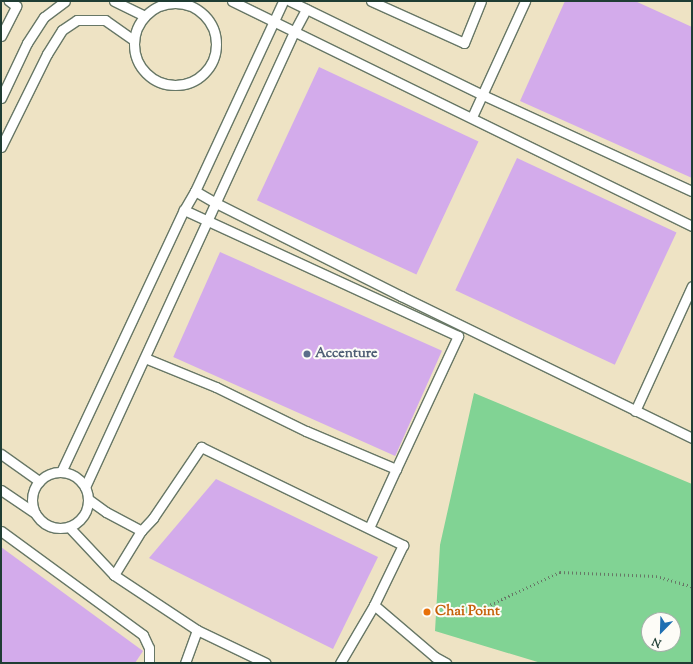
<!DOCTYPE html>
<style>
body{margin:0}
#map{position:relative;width:693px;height:664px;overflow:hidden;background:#eee3c4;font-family:"Sorts Mill Goudy",serif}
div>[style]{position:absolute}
.green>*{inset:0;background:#81d394}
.building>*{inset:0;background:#d3abeb;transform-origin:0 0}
.path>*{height:2.5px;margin-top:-1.25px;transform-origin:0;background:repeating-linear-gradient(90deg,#677766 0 1px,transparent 0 4px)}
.roads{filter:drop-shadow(1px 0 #677766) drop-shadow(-1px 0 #677766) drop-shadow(0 1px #677766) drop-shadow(0 -1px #677766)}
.service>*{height:9px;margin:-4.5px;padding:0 4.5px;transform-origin:4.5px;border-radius:4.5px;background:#fff}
.service>.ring{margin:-4.5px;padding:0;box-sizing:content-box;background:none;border:9px solid #fff;border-radius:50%}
.dots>*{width:11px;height:11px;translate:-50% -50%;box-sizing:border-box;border:2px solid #fdfcf7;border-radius:50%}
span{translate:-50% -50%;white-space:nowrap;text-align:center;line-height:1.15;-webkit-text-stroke:4px #fdfcf7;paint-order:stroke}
.service-label{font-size:14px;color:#4e5e75;font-weight:700}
.left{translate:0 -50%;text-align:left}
.food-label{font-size:14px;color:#c56008;font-weight:700}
.frame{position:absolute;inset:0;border:2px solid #1f3d34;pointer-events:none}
.north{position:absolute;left:641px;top:612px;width:40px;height:40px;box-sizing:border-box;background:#fdfcf7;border:1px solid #a4b0a9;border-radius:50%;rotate:203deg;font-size:11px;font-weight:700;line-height:16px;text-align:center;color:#1f3d34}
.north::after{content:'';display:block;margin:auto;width:14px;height:18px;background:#1f6fb2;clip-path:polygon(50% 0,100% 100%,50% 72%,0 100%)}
</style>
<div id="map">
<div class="green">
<div style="clip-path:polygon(evenodd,474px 393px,692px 484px,692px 663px,541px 663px,435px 631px,440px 545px,474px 393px,649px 620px,673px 620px,673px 644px,649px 644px,649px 620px)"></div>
</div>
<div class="building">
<div style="clip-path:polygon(565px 1px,635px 1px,692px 27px,692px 178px,520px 101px)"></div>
<div style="left:319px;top:67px;width:176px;height:147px;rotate:25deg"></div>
<div style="left:517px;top:158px;width:176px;height:146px;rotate:25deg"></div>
<div style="left:220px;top:252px;width:243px;height:115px;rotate:24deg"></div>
<div style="clip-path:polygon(216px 479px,378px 557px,333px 649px,149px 558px)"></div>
<div style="clip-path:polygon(1px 547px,143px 651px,135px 663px,1px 663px)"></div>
</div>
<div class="path">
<div style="left:483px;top:617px;width:9px;rotate:-90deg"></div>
<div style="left:483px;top:608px;width:85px;rotate:-25.1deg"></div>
<div style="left:560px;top:572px;width:96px;rotate:2.4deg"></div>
<div style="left:656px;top:576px;width:37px;rotate:16deg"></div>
</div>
<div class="roads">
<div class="service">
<div style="left:114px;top:1px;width:34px;rotate:26deg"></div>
<div style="left:232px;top:1px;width:512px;rotate:26.06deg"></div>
<div style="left:290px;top:1px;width:215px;rotate:26deg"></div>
<div style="left:483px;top:95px;width:230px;rotate:24.7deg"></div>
<div style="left:371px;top:1px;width:102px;rotate:24.3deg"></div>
<div style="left:464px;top:43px;width:45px;rotate:-68deg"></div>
<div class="ring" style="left:134px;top:3px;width:73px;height:73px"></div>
<div style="left:1px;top:36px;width:34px;rotate:-63deg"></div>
<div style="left:16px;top:6px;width:9px;rotate:-144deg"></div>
<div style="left:1px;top:98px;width:61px;rotate:-64.7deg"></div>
<div style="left:27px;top:43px;width:31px;rotate:-57deg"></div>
<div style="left:44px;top:17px;width:26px;rotate:-37deg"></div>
<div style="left:472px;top:117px;width:128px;rotate:-65.4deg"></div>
<div style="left:1px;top:147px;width:104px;rotate:-63.7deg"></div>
<div style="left:47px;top:54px;width:28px;rotate:-58deg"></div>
<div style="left:62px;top:30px;width:18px;rotate:-34deg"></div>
<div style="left:77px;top:20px;width:28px"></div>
<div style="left:105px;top:20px;width:35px;rotate:35deg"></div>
<div style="left:195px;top:191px;width:24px;rotate:30deg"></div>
<div style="left:216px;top:203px;width:207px;rotate:26.7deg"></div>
<div style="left:401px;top:296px;width:324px;rotate:26deg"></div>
<div style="left:145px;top:358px;width:77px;rotate:22.2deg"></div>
<div style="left:216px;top:387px;width:100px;rotate:26.1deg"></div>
<div style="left:306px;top:431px;width:98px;rotate:22.9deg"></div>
<div style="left:396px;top:469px;width:147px;rotate:-65deg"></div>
<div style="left:458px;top:336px;width:302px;rotate:-155.3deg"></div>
<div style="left:635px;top:411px;width:137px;rotate:-65.5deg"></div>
<div style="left:1px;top:454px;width:47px;rotate:35.4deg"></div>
<div style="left:61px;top:472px;width:289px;rotate:-64.9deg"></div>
<div style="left:184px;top:210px;width:22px;rotate:-60deg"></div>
<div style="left:195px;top:191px;width:209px;rotate:-65.1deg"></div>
<div class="ring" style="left:32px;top:472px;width:47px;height:47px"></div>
<div style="left:85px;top:487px;width:501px;rotate:-65.33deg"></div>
<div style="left:294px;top:32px;width:26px;rotate:-62deg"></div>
<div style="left:1px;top:490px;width:41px;rotate:34.1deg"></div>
<div style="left:88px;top:499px;width:22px;rotate:36deg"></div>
<div style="left:106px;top:512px;width:40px;rotate:28deg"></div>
<div style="left:69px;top:527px;width:66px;rotate:46.8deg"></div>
<div style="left:114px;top:575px;width:100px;rotate:33.5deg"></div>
<div style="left:197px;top:630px;width:76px;rotate:25.6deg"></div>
<div style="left:369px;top:528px;width:65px;rotate:-65.4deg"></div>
<div style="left:1px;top:531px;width:176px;rotate:36.2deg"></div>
<div style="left:143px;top:635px;width:14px;rotate:65deg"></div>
<div style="left:149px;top:648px;width:15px;rotate:90deg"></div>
<div style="left:114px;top:575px;width:52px;rotate:-58.5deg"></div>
<div style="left:141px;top:531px;width:18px;rotate:-47deg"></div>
<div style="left:153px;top:518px;width:86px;rotate:-55.9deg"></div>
<div style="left:201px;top:447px;width:225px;rotate:25.9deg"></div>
<div style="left:403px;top:545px;width:67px;rotate:115.8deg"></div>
<div style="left:374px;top:605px;width:80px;rotate:40.4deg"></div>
<div style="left:435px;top:657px;width:13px;rotate:29deg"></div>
<div style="left:185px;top:663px;width:35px;rotate:-70deg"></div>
<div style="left:340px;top:663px;width:67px;rotate:-59.6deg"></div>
</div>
</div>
<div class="dots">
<div style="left:307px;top:354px;background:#5c6f8a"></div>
<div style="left:427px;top:612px;background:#e8710a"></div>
</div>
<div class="service-label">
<span class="left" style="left:315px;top:354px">Accenture</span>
</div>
<div class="food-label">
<span class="left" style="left:435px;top:612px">Chai Point</span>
</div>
<div class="frame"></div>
<div class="north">N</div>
</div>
